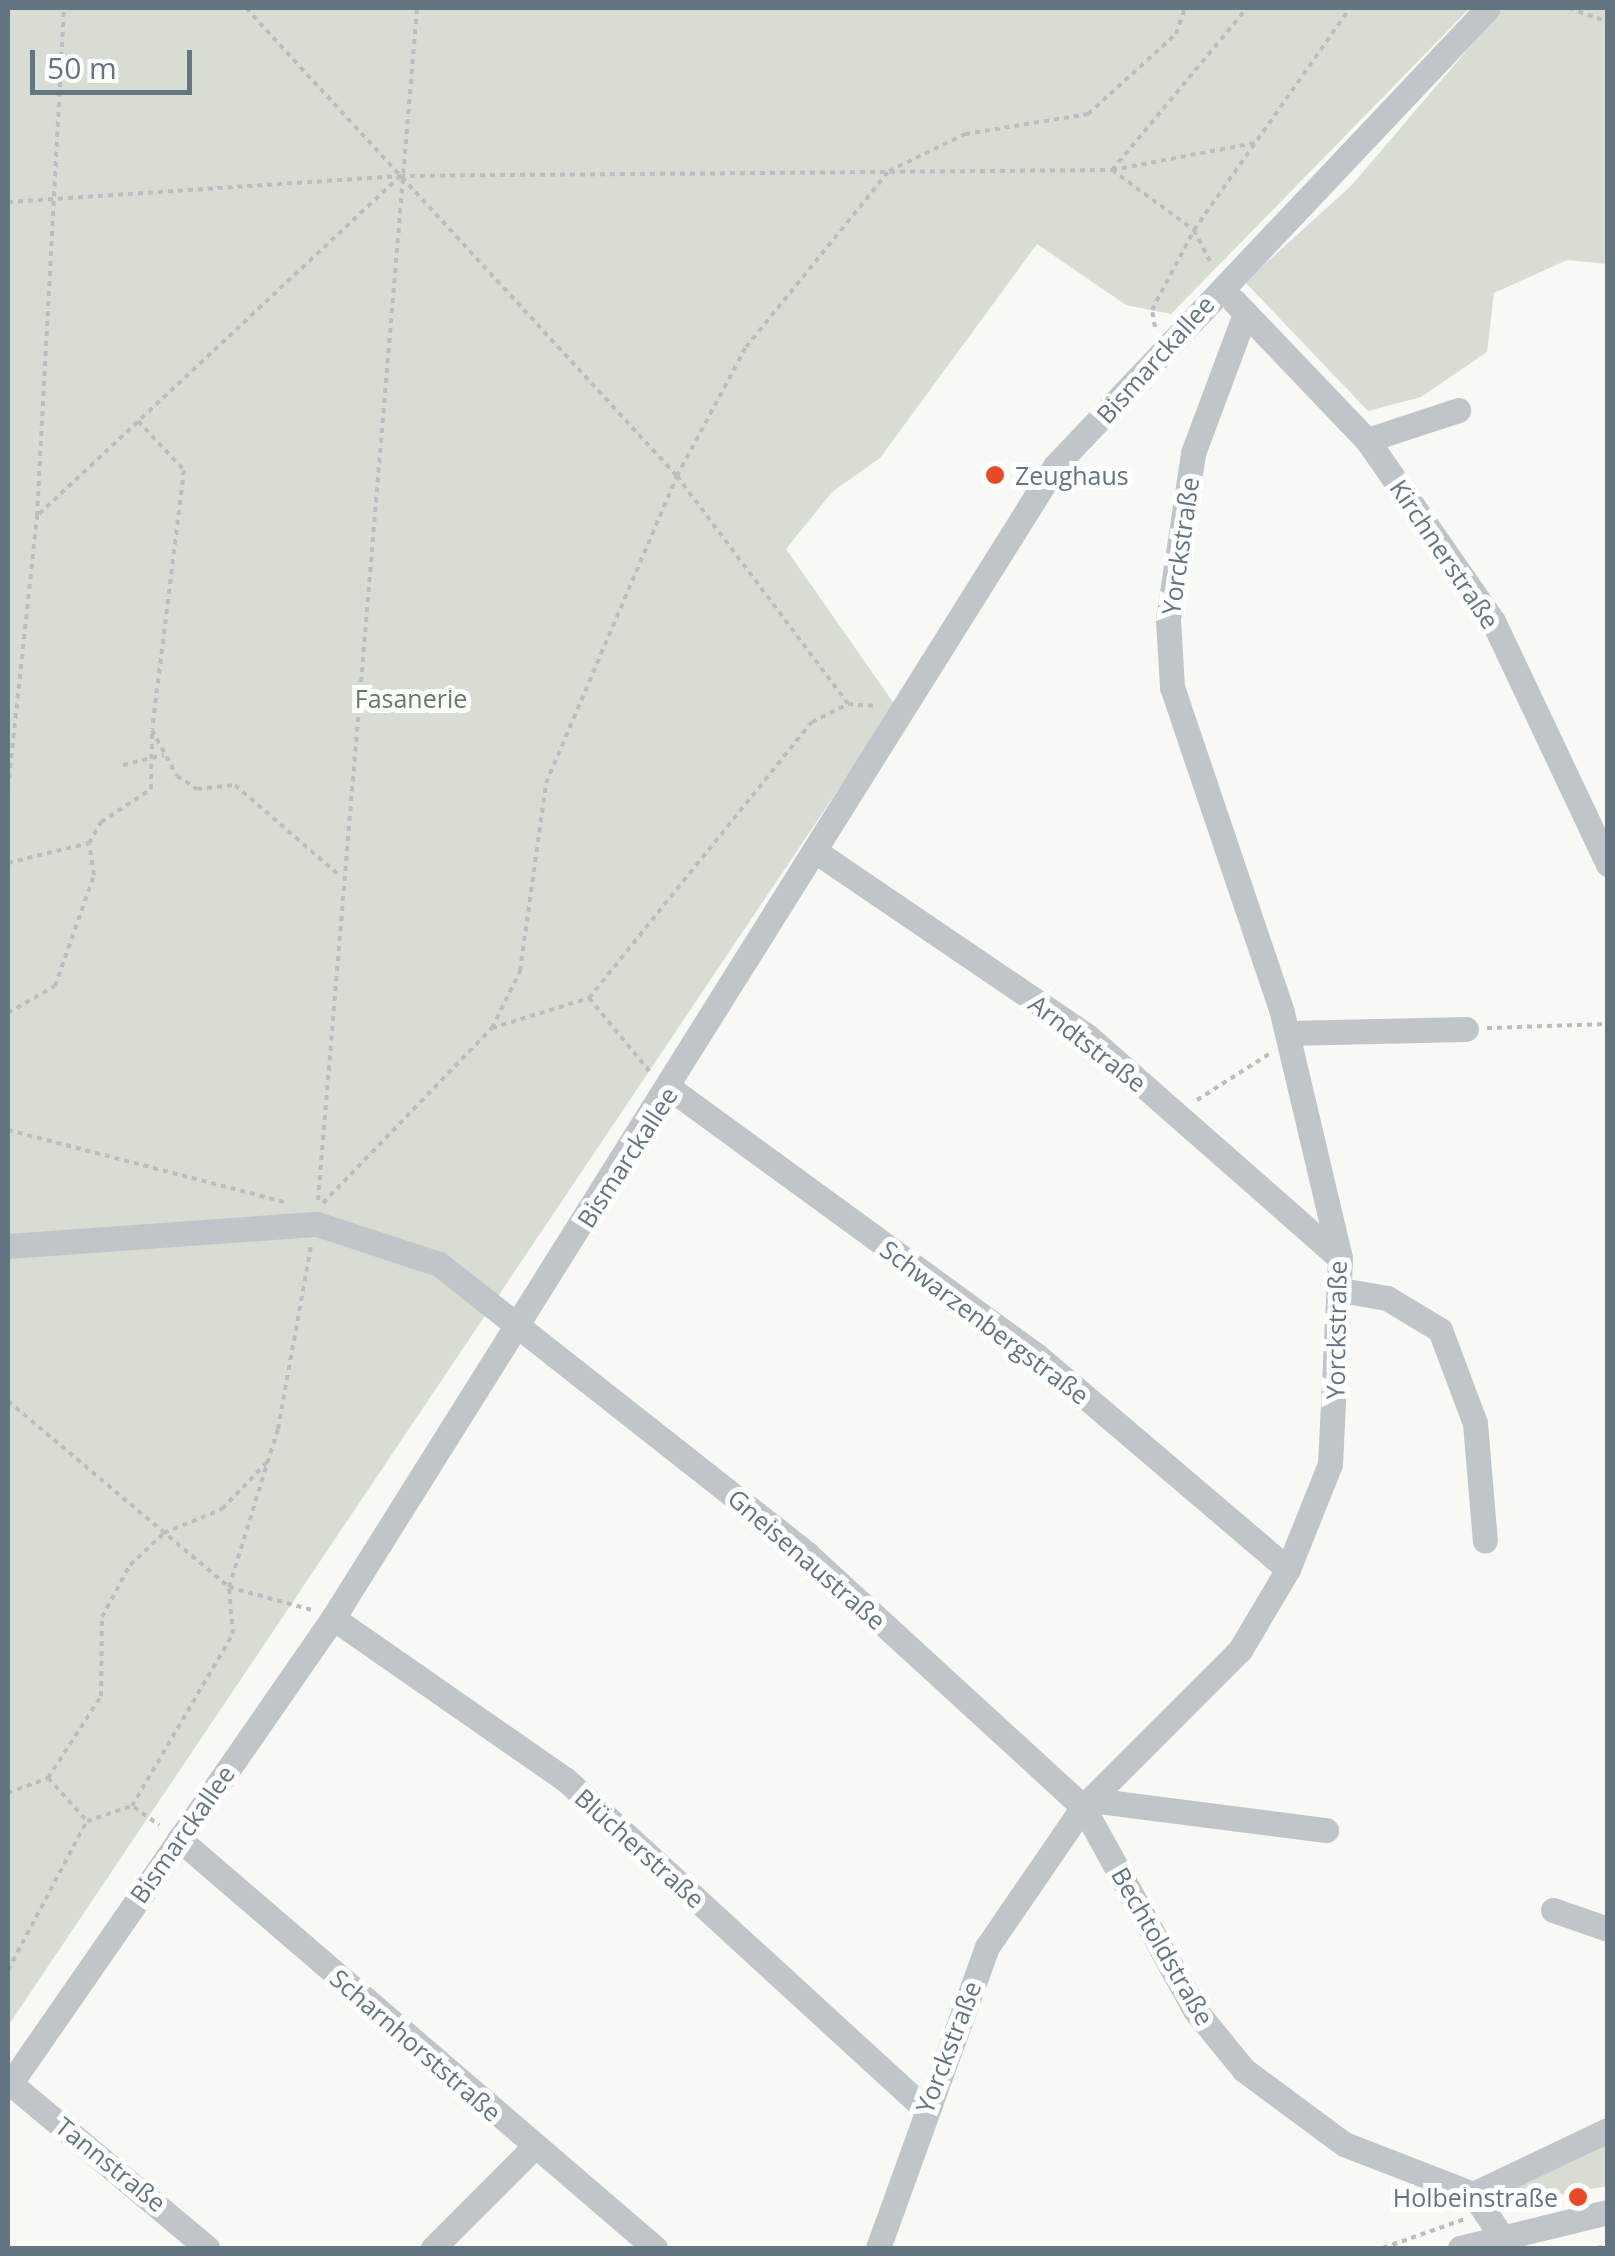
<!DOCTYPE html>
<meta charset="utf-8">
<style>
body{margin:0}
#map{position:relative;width:1615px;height:2256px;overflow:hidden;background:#f8f8f5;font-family:"Open Sans",sans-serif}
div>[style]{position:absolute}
.green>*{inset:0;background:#d8ddd4}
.path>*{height:4px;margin-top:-2px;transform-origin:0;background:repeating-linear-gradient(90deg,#babec0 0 5px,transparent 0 10px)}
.minor>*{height:25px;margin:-12.5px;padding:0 12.5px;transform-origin:12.5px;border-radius:12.5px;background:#c0c5c9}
.dots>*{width:28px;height:28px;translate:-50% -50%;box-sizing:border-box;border:5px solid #fff;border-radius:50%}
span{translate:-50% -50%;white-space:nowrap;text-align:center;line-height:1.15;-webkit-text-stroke:10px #fff;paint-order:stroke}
.street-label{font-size:25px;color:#627581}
.poi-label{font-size:25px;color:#627581}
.left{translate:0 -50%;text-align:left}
.right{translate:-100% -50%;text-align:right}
.park-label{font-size:25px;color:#667961}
.frame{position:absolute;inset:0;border:10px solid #627581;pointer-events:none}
.scale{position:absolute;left:30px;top:50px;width:162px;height:45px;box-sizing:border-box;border:5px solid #627581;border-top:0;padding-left:12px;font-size:30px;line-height:35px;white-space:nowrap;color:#627581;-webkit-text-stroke:8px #fff;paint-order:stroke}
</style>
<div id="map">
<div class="green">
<div style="clip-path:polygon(8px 8px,1470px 8px,1171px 314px,1126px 305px,1037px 244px,880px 458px,832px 492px,786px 549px,895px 705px,8px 2026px)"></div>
<div style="clip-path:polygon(1503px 8px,1607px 8px,1607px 264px,1567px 260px,1494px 293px,1487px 352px,1421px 397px,1368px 411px,1245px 282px,1351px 186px)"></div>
<div style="clip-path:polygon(1607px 2142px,1607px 2186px,1502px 2206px,1496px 2187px)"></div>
</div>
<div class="path">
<div style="left:246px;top:8px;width:636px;rotate:47.36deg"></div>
<div style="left:677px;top:476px;width:285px;rotate:53.1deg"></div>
<div style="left:1569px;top:8px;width:41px;rotate:19.7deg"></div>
<div style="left:1112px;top:170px;width:211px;rotate:-50.2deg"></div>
<div style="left:1112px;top:170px;width:102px;rotate:36.2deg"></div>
<div style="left:1194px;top:230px;width:38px;rotate:63deg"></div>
<div style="left:8px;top:202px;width:393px;rotate:-3.8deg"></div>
<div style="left:400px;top:176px;width:712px;rotate:-0.48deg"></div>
<div style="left:1112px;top:170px;width:146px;rotate:-10.7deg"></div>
<div style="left:1155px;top:327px;width:17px;rotate:-100deg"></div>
<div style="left:1152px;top:310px;width:90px;rotate:-62.3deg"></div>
<div style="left:1194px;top:230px;width:271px;rotate:-54.9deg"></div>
<div style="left:138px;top:421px;width:67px;rotate:46.8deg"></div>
<div style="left:184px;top:470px;width:261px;rotate:97deg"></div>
<div style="left:39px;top:514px;width:495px;rotate:-43.1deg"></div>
<div style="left:123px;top:765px;width:42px;rotate:-13.7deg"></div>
<div style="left:8px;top:788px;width:274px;rotate:-83.9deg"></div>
<div style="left:37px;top:516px;width:509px;rotate:-86.96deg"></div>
<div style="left:8px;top:863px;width:83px;rotate:-13.9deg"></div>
<div style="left:89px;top:843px;width:24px;rotate:-60deg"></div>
<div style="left:101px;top:822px;width:60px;rotate:-33.4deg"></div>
<div style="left:151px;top:789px;width:59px;rotate:-89deg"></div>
<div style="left:152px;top:730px;width:52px;rotate:61.5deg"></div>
<div style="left:177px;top:776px;width:24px;rotate:33deg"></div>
<div style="left:197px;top:789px;width:38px;rotate:-6deg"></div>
<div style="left:235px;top:785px;width:138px;rotate:40.9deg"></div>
<div style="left:589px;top:998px;width:96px;rotate:50.5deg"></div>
<div style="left:8px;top:1013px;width:54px;rotate:-29.9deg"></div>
<div style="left:55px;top:986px;width:118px;rotate:-70.6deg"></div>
<div style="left:94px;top:875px;width:31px;rotate:-99deg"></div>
<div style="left:492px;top:1028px;width:102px;rotate:-17.2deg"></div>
<div style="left:589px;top:998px;width:355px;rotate:-51.1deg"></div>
<div style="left:812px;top:722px;width:40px;rotate:-26.6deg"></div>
<div style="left:848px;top:704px;width:28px;rotate:4deg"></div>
<div style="left:1487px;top:1028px;width:121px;rotate:-1.9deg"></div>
<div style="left:1197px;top:1100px;width:85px;rotate:-32.6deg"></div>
<div style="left:8px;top:1130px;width:286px;rotate:14.6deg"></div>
<div style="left:318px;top:1200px;width:1196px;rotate:-85.25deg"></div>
<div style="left:323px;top:1203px;width:243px;rotate:-46deg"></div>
<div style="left:492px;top:1028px;width:64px;rotate:-63.8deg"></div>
<div style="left:520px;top:971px;width:190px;rotate:-82.1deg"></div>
<div style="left:546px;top:783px;width:334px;rotate:-66.9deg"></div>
<div style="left:677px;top:476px;width:146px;rotate:-61.9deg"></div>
<div style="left:746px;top:347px;width:227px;rotate:-50.9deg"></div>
<div style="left:889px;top:171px;width:85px;rotate:-26deg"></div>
<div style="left:965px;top:134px;width:125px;rotate:-9.2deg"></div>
<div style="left:1088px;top:114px;width:119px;rotate:-42.3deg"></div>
<div style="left:1176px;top:34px;width:28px;rotate:-71deg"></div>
<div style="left:8px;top:1401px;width:289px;rotate:40.1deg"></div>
<div style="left:229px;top:1587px;width:86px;rotate:15.5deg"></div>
<div style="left:48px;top:1778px;width:58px;rotate:47.8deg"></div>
<div style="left:8px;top:1793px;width:43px;rotate:-20.6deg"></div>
<div style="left:48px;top:1778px;width:98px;rotate:-57.1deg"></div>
<div style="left:101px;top:1696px;width:79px;rotate:-89.3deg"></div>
<div style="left:102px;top:1617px;width:59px;rotate:-61.7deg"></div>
<div style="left:130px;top:1565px;width:47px;rotate:-43.3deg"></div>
<div style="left:164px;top:1533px;width:63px;rotate:-22.5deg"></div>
<div style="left:222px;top:1509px;width:66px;rotate:-46.2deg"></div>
<div style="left:134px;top:1807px;width:31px;rotate:36deg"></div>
<div style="left:8px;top:1970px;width:169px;rotate:-62.1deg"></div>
<div style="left:87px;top:1821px;width:47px;rotate:-18.4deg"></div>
<div style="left:132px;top:1806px;width:199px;rotate:-59.6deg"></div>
<div style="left:233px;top:1634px;width:47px;rotate:-94.9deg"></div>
<div style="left:229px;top:1587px;width:165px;rotate:-72.8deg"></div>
<div style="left:278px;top:1429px;width:186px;rotate:-79.8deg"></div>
<div style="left:1383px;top:2248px;width:87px;rotate:-19.5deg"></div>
<div style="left:1597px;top:2248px;width:11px;rotate:-10deg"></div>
</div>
<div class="minor">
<div style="left:1234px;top:301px;width:192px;rotate:46.3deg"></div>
<div style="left:1367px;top:440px;width:221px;rotate:55.2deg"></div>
<div style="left:1493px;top:621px;width:269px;rotate:64.7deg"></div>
<div style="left:1367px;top:440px;width:96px;rotate:-18.2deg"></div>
<div style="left:818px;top:853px;width:324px;rotate:34.2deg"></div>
<div style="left:1086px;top:1035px;width:338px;rotate:41.3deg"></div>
<div style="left:1288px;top:1033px;width:178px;rotate:-1.3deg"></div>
<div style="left:671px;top:1089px;width:450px;rotate:36.1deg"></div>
<div style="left:1035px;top:1354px;width:332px;rotate:40.4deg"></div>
<div style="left:8px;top:1246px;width:310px;rotate:-4.1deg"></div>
<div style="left:317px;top:1224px;width:128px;rotate:18.2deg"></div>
<div style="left:439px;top:1264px;width:469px;rotate:38.2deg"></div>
<div style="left:807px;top:1554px;width:374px;rotate:42.5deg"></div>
<div style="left:1083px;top:1807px;width:232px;rotate:61.1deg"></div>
<div style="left:1195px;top:2010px;width:77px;rotate:50.8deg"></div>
<div style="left:1244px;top:2070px;width:124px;rotate:36.5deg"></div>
<div style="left:1344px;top:2144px;width:138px;rotate:21.2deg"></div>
<div style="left:1473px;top:2194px;width:48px;rotate:56deg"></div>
<div style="left:1341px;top:1290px;width:47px;rotate:9.9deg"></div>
<div style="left:1387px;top:1298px;width:62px;rotate:31.1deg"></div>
<div style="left:1440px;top:1330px;width:99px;rotate:69.4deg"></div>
<div style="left:1475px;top:1423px;width:118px;rotate:85.2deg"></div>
<div style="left:333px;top:1618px;width:282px;rotate:34.8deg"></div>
<div style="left:565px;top:1779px;width:486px;rotate:42.5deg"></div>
<div style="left:1091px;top:1800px;width:237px;rotate:7.3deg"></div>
<div style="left:179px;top:1839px;width:628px;rotate:40.67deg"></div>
<div style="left:1553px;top:1910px;width:58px;rotate:19.1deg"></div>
<div style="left:10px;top:2083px;width:257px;rotate:39.9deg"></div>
<div style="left:8px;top:2087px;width:571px;rotate:-55.28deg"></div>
<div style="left:333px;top:1618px;width:1360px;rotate:-57.92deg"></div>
<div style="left:1055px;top:466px;width:630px;rotate:-46.61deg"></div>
<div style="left:1473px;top:2194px;width:149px;rotate:-25.4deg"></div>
<div style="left:433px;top:2248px;width:143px;rotate:-45deg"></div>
<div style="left:878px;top:2248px;width:320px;rotate:-70.1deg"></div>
<div style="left:987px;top:1947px;width:170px;rotate:-55.6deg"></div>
<div style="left:1083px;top:1807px;width:222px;rotate:-45deg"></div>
<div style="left:1240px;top:1650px;width:94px;rotate:-59.3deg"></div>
<div style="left:1288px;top:1569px;width:113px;rotate:-68.2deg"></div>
<div style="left:1330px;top:1464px;width:206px;rotate:-87.2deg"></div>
<div style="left:1340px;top:1258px;width:253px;rotate:-103.3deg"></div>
<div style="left:1282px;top:1012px;width:343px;rotate:-108.7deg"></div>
<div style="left:1172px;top:687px;width:68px;rotate:-93.4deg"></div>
<div style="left:1168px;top:619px;width:168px;rotate:-81.4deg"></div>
<div style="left:1193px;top:453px;width:148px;rotate:-69.5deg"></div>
<div style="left:1460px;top:2248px;width:152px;rotate:-13.7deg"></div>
</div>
<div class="dots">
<div style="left:995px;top:475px;background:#e94924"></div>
<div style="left:1578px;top:2197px;background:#e94924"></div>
</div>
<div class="street-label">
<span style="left:1155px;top:359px;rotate:-48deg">Bismarckallee</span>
<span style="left:1180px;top:546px;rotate:-82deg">Yorckstraße</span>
<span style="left:1445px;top:554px;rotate:56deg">Kirchnerstraße</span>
<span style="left:1088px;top:1043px;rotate:38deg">Arndtstraße</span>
<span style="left:627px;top:1157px;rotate:-57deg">Bismarckallee</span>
<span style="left:985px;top:1322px;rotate:37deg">Schwarzenbergstraße</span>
<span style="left:1336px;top:1330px;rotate:-89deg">Yorckstraße</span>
<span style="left:807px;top:1559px;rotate:41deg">Gneisenaustraße</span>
<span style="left:182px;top:1834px;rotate:-55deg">Bismarckallee</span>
<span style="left:640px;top:1848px;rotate:42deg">Blücherstraße</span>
<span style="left:1163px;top:1946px;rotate:60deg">Bechtoldstraße</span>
<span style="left:416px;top:2045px;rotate:41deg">Scharnhorststraße</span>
<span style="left:948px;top:2047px;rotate:-69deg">Yorckstraße</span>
<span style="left:111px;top:2164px;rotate:39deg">Tannstraße</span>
</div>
<div class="poi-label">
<span class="left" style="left:1015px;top:475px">Zeughaus</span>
<span class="right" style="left:1558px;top:2197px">Holbeinstraße</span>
</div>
<div class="park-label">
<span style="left:411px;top:698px">Fasanerie</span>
</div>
<div class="frame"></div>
<div class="scale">50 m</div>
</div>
